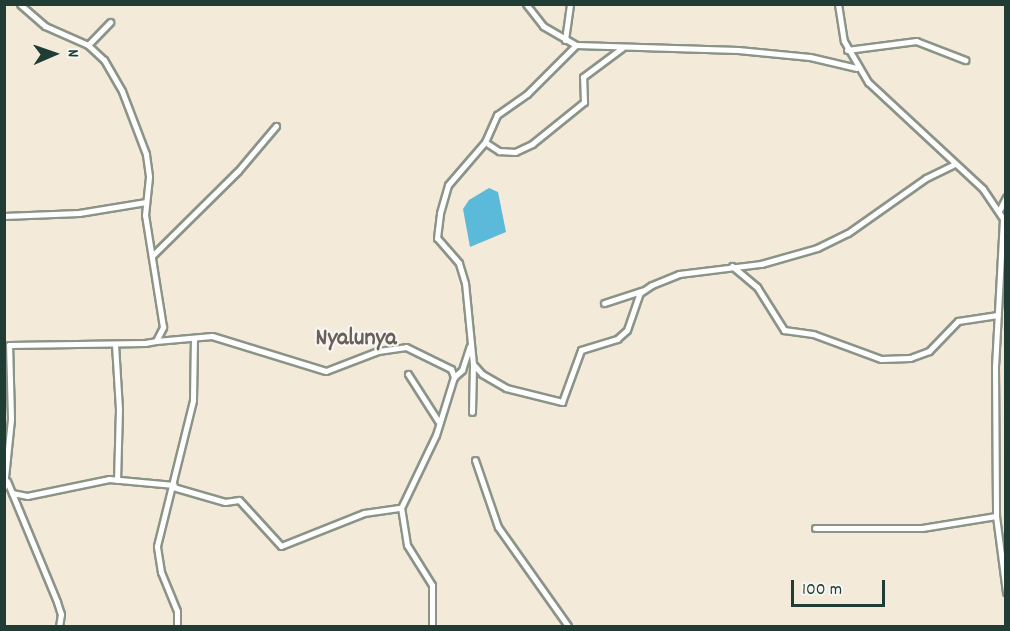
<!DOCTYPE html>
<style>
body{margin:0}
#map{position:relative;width:1010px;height:631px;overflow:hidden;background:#f4eada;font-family:Dekko,sans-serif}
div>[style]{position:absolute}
.water>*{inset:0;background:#5bb9d9}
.roads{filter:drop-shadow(2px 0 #8a9487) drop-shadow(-2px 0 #8a9487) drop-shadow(0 2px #8a9487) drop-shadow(0 -2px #8a9487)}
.street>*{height:5px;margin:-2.5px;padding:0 2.5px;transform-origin:2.5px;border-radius:2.5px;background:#fff}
span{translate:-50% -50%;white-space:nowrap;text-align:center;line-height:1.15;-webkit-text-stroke:4.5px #f6f6f2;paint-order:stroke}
.quarter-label{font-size:24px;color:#6a6059;font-weight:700}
.frame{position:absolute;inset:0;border:6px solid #1f3d34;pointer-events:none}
.north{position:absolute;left:24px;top:24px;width:60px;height:60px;-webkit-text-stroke:4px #f6f6f2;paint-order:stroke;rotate:88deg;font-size:16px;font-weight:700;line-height:24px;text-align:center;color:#1f3d34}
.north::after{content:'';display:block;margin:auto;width:21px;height:27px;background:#1f3d34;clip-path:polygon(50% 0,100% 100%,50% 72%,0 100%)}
.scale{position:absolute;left:791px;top:580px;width:94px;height:27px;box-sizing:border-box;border:3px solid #1f3d34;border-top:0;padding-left:8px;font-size:18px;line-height:21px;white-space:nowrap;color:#1f3d34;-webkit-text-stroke:4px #f6f6f2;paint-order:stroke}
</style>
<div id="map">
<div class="water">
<div style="clip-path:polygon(489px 188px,498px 192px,506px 232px,470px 247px,463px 209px,469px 200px)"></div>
</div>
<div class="roads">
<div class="street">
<div style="left:526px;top:4px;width:28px;rotate:52deg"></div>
<div style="left:543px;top:26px;width:38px;rotate:30deg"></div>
<div style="left:576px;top:45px;width:162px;rotate:1.8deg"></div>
<div style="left:738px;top:50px;width:72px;rotate:5.6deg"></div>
<div style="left:810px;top:57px;width:48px;rotate:13.2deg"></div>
<div style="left:838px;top:4px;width:37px;rotate:81deg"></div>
<div style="left:844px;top:41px;width:48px;rotate:59.7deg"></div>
<div style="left:868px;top:82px;width:157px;rotate:42.9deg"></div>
<div style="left:983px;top:189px;width:36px;rotate:56deg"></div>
<div style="left:1003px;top:219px;width:147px;rotate:93.1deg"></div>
<div style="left:995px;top:366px;width:150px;rotate:89.6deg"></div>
<div style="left:996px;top:516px;width:77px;rotate:82.5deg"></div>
<div style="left:565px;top:40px;width:36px;rotate:-82deg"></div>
<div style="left:88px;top:45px;width:32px;rotate:-46deg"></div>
<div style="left:847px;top:50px;width:70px;rotate:-7.4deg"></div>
<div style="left:916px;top:41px;width:53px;rotate:21.2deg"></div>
<div style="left:485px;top:142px;width:17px;rotate:33deg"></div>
<div style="left:499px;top:151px;width:16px;rotate:4deg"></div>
<div style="left:515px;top:152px;width:19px;rotate:-25deg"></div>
<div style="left:532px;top:144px;width:67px;rotate:-38.9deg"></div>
<div style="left:584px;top:102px;width:25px;rotate:-92deg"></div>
<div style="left:583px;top:77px;width:49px;rotate:-36.6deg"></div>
<div style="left:1000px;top:209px;width:13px;rotate:-63deg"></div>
<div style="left:4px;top:216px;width:75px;rotate:-2.3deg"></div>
<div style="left:79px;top:213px;width:68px;rotate:-9.3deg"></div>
<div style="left:152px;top:256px;width:121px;rotate:-44.7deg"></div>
<div style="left:238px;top:171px;width:59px;rotate:-49.8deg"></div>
<div style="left:732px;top:266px;width:33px;rotate:40deg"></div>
<div style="left:757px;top:287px;width:51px;rotate:57.9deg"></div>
<div style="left:784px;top:330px;width:29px;rotate:8deg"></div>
<div style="left:813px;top:334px;width:72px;rotate:20.2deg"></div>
<div style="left:881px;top:359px;width:29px;rotate:-2deg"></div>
<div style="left:910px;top:358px;width:20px;rotate:-20deg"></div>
<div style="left:929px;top:351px;width:42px;rotate:-46deg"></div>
<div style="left:958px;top:321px;width:40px;rotate:-8.5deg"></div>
<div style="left:604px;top:303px;width:40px;rotate:-18deg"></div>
<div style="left:156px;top:341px;width:56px;rotate:-5.1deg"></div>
<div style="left:212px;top:336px;width:119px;rotate:17.1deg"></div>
<div style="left:326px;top:371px;width:56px;rotate:-21deg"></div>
<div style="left:378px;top:351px;width:28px;rotate:-8deg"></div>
<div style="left:406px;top:347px;width:50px;rotate:26.1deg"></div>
<div style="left:451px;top:369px;width:9px;rotate:69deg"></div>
<div style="left:115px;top:344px;width:65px;rotate:86.5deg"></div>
<div style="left:119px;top:409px;width:71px;rotate:91.6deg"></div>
<div style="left:473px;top:364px;width:13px;rotate:48deg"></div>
<div style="left:482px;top:374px;width:28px;rotate:30deg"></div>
<div style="left:506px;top:388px;width:58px;rotate:14deg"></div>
<div style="left:562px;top:402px;width:55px;rotate:-69.9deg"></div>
<div style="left:581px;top:350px;width:38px;rotate:-17deg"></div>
<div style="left:617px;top:339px;width:13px;rotate:-42deg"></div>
<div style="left:627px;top:330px;width:39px;rotate:-71deg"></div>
<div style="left:640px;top:293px;width:14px;rotate:-34deg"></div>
<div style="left:652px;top:285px;width:29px;rotate:-22deg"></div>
<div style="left:679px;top:274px;width:83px;rotate:-7deg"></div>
<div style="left:761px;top:264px;width:58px;rotate:-15.9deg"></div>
<div style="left:817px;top:248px;width:34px;rotate:-26deg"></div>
<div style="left:848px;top:233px;width:95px;rotate:-35.2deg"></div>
<div style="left:926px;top:178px;width:32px;rotate:-26deg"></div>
<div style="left:408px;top:374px;width:56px;rotate:57.4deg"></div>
<div style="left:472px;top:412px;width:48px;rotate:-88.8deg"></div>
<div style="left:473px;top:364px;width:81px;rotate:-95.6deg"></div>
<div style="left:465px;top:283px;width:21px;rotate:-107deg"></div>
<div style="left:459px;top:263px;width:33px;rotate:-131deg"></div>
<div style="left:437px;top:238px;width:25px;rotate:-83deg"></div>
<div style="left:440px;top:213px;width:29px;rotate:-74deg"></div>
<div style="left:448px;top:185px;width:57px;rotate:-49.3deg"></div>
<div style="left:485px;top:142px;width:30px;rotate:-66deg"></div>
<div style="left:497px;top:115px;width:37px;rotate:-35deg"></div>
<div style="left:527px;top:94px;width:69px;rotate:-45deg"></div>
<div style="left:475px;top:460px;width:71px;rotate:71.1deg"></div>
<div style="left:498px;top:527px;width:121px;rotate:54.7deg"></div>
<div style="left:7px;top:481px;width:131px;rotate:67.5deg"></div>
<div style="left:57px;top:602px;width:13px;rotate:72deg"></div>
<div style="left:61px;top:614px;width:12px;rotate:99deg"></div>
<div style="left:4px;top:487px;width:68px;rotate:-84.1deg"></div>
<div style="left:11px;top:419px;width:74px;rotate:-91.5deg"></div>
<div style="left:9px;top:345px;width:136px;rotate:-0.8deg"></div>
<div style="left:145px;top:343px;width:11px;rotate:-10deg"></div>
<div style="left:156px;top:341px;width:16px;rotate:-63deg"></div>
<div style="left:163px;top:327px;width:113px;rotate:-99.1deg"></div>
<div style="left:145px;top:215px;width:39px;rotate:-84deg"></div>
<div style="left:149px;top:176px;width:22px;rotate:-98deg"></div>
<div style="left:146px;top:154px;width:67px;rotate:-110.9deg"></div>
<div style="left:122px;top:91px;width:36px;rotate:-120deg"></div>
<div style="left:104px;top:60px;width:22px;rotate:-137deg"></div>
<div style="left:88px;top:45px;width:47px;rotate:-156.2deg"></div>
<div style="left:45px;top:26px;width:33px;rotate:-139deg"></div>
<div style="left:173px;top:487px;width:54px;rotate:16.1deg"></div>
<div style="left:225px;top:502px;width:14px;rotate:-8deg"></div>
<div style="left:239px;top:500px;width:62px;rotate:47.6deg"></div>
<div style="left:281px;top:546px;width:89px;rotate:-21.7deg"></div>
<div style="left:364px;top:513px;width:37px;rotate:-8deg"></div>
<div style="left:12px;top:493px;width:15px;rotate:11deg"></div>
<div style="left:27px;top:496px;width:84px;rotate:-11.7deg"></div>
<div style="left:109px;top:479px;width:65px;rotate:5.3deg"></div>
<div style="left:815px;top:528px;width:107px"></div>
<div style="left:922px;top:528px;width:75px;rotate:-9.2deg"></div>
<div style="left:177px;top:626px;width:15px;rotate:-90deg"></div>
<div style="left:177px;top:611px;width:42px;rotate:-112.3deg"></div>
<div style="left:161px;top:572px;width:26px;rotate:-99deg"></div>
<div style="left:157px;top:546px;width:150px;rotate:-76.1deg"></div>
<div style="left:193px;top:400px;width:61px;rotate:-89.1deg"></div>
<div style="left:432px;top:626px;width:41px;rotate:-90deg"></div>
<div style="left:432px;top:585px;width:47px;rotate:-122deg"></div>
<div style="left:407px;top:545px;width:37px;rotate:-99deg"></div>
<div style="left:401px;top:508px;width:81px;rotate:-64.4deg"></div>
<div style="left:436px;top:435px;width:61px;rotate:-72.8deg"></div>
<div style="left:454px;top:377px;width:11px;rotate:-41deg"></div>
<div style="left:462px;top:370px;width:25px;rotate:-72deg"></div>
</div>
</div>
<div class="quarter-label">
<span style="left:356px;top:340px">Nyalunya</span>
</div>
<div class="frame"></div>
<div class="north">N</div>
<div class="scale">100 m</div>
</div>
